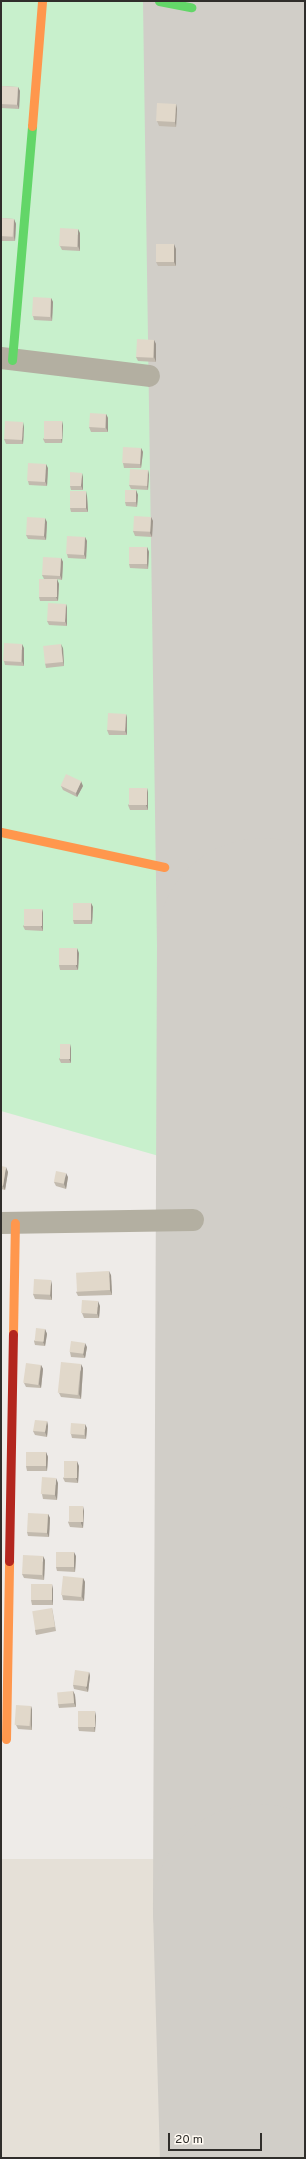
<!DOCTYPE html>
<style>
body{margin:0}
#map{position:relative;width:306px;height:2159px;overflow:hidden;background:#eeebe8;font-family:Overpass,sans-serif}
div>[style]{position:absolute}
.built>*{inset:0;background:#e5e0d7}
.green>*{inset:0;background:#c8f0cc}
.runway>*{height:211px;margin:-105.5px;padding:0 105.5px;transform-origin:105.5px;border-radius:105.5px;background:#d1cec8}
.street>*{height:22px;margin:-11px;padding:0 11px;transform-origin:11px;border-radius:11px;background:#b3afa1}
.fast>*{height:9px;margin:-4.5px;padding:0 4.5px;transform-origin:4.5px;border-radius:4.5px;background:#63d668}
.slow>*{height:9px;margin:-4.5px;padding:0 4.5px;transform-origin:4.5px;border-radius:4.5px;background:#ff974d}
.jam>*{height:9px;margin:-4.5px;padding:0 4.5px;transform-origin:4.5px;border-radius:4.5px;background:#b3261e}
.wall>*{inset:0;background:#c2baae}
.shaded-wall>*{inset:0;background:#9e978d}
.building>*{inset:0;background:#e1d8ca;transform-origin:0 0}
span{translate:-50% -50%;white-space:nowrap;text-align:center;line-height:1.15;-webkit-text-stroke:3px #fffaf2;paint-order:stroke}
.frame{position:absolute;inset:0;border:2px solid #302e2b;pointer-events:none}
.scale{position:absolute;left:168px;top:2133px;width:94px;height:18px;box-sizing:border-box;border:2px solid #302e2b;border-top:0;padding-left:5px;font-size:12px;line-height:14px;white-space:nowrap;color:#302e2b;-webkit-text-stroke:3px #fffaf2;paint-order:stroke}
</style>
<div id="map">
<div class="built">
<div style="clip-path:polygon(1px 1859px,192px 1859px,305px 1947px,305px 2158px,1px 2158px)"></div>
</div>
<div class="green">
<div style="clip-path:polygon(1px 1px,149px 1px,201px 1168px,1px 1111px)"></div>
</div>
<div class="runway">
<div style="left:248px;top:1px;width:942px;rotate:89.15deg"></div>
<div style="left:262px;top:943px;width:966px;rotate:90.24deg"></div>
<div style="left:258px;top:1909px;width:249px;rotate:88.4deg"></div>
</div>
<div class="street">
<div style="left:1px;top:358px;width:149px;rotate:6.9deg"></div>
<div style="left:1px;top:1223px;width:192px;rotate:-0.9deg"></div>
</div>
<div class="fast">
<div style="left:159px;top:1px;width:33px;rotate:11deg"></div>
<div style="left:12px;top:360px;width:235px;rotate:-85.1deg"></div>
</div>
<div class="slow">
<div style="left:32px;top:126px;width:125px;rotate:-85.4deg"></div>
<div style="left:1px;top:832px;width:167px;rotate:12.1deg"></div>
<div style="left:13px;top:1334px;width:111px;rotate:-89deg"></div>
<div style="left:6px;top:1739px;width:178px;rotate:-89deg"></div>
</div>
<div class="jam">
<div style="left:9px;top:1561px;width:227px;rotate:-89deg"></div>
</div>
<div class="wall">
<div style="clip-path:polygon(1px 86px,18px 87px,20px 91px,19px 109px,1px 108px)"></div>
<div style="clip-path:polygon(176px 104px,177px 109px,176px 127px,159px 126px,157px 121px)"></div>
<div style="clip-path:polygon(1px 218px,14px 219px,16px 224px,15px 241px,1px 241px)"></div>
<div style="clip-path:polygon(80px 233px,80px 251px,62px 250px,60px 246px)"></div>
<div style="clip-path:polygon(176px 249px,176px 266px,158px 266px,156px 262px)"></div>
<div style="clip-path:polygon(51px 298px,53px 302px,52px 321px,34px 320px,33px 316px)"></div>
<div style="clip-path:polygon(154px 340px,156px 344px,156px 362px,138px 361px,136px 357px)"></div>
<div style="clip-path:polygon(106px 414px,108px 418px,108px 432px,91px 432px,89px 427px)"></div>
<div style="clip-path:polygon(62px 421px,63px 426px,62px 443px,45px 443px,43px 439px)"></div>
<div style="clip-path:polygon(24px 427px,23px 444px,6px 444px,4px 439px)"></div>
<div style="clip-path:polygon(141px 448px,143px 452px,141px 468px,124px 468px,123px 463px)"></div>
<div style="clip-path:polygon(48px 468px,47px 486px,29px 485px,28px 481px)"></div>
<div style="clip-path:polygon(148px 470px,149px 475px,148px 490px,131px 489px,129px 485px)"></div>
<div style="clip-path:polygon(83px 477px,83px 490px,71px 490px,70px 486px)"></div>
<div style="clip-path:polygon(136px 490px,138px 495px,137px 507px,126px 506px,125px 502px)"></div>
<div style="clip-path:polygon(87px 496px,88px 512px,71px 512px,70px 508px)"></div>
<div style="clip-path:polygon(151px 517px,153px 521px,152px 537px,135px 536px,133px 531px)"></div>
<div style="clip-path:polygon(47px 522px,46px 540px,28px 539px,26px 535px)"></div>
<div style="clip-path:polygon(85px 537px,87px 541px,86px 559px,68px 558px,67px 554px)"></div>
<div style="clip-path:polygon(147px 547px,149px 552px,148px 569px,130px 568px,129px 564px)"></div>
<div style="clip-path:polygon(61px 558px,63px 562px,62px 580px,56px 579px,57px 579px,59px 584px,58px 601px,40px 601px,39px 597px,44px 579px,42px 575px)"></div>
<div style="clip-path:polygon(66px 604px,67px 608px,67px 626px,49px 625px,47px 621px)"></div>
<div style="clip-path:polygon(24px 648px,24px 666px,5px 665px,4px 661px)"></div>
<div style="clip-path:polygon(63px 648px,64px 666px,46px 668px,45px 663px)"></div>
<div style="clip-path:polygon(126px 714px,127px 718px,127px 735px,109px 735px,107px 730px)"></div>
<div style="clip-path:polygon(61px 786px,83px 786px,77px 797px,63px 790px)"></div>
<div style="clip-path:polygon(147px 788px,148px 793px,148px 810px,130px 810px,128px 805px)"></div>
<div style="clip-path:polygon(91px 903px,93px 907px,92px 924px,74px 924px,73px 920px)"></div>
<div style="clip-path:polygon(42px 909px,43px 913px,43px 931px,25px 930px,23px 926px)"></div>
<div style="clip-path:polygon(79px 953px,78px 970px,60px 970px,59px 965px)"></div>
<div style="clip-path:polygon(70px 1044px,71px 1049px,71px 1063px,61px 1063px,59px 1059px)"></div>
<div style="clip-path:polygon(1px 1166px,8px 1172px,5px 1190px,1px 1189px)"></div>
<div style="clip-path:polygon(68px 1177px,66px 1189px,56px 1186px,54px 1182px)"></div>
<div style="clip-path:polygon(111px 1275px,112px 1295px,78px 1296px,76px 1292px)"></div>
<div style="clip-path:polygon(52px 1285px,52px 1300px,35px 1299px,33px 1294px)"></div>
<div style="clip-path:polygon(100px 1306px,99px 1318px,84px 1318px,82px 1313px)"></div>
<div style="clip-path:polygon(45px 1329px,47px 1334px,45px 1346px,35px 1345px,34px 1341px)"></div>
<div style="clip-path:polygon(87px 1347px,85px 1358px,71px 1357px,70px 1352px)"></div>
<div style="clip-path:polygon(41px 1365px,43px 1369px,41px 1388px,26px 1387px,24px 1383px)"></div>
<div style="clip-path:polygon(83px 1368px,81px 1399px,61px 1397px,59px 1393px)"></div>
<div style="clip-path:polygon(47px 1421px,48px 1426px,47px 1437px,35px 1435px,33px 1431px)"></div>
<div style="clip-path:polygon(87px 1428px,86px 1439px,72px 1438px,71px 1434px)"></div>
<div style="clip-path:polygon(46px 1452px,48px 1457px,47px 1471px,27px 1471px,26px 1466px)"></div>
<div style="clip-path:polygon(79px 1466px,78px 1483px,65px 1482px,63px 1478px)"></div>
<div style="clip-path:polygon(58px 1483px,57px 1500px,43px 1499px,42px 1494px)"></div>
<div style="clip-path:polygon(84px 1511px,83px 1528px,70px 1527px,68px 1522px)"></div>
<div style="clip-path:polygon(48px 1514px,50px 1518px,49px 1537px,28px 1536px,27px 1532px)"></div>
<div style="clip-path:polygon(76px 1556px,75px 1572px,57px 1571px,56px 1567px)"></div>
<div style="clip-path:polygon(45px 1560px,44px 1580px,24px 1578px,22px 1574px)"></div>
<div style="clip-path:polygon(83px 1578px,85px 1582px,84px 1601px,63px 1600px,62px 1595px)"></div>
<div style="clip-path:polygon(53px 1589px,53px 1605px,32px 1605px,31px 1600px)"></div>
<div style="clip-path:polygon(52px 1608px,53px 1613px,56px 1631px,36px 1635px,35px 1630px)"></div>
<div style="clip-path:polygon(89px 1672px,90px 1676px,88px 1692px,74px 1689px,73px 1685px)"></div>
<div style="clip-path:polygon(73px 1691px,75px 1695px,76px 1707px,59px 1708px,58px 1704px)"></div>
<div style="clip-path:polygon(31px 1706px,32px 1710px,32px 1730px,18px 1729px,16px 1725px)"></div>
<div style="clip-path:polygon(96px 1716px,95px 1732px,79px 1731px,78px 1727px)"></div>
</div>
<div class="shaded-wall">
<div style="clip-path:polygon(18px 87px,20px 91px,19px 109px,17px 104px)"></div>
<div style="clip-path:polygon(176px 104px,177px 109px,176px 127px,175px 122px)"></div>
<div style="clip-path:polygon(14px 219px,16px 224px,15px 241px,14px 237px)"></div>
<div style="clip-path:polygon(78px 229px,80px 233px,80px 251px,78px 246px)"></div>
<div style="clip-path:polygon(174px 244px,176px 249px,176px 266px,174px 262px)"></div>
<div style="clip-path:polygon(51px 298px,53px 302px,52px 321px,51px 316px)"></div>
<div style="clip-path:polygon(154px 340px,156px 344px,156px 362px,154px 357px)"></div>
<div style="clip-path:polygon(106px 414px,108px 418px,108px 432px,106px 428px)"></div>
<div style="clip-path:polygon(62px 421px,63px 426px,62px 443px,61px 439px)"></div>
<div style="clip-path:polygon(23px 422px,24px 427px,23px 444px,22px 440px)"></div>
<div style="clip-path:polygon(141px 448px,143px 452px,141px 468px,140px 463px)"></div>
<div style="clip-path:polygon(46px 464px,48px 468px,47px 486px,45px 481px)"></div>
<div style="clip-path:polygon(148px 470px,149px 475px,148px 490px,147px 486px)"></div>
<div style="clip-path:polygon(82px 473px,83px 477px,83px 490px,81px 486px)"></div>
<div style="clip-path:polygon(136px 490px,138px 495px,137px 507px,136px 502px)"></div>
<div style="clip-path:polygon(86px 491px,87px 496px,88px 512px,86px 508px)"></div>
<div style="clip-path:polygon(151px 517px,153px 521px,152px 537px,150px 533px)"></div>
<div style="clip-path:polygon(45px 518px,47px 522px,46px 540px,44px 536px)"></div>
<div style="clip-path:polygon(85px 537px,87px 541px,86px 559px,84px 554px)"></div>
<div style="clip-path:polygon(147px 547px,149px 552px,148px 569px,147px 564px)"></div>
<div style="clip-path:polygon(61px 558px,63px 562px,62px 580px,60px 575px)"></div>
<div style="clip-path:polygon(57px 579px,59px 584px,58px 601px,56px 597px)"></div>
<div style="clip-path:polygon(66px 604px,67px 608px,67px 626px,65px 621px)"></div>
<div style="clip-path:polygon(22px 644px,24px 648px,24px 666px,22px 661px)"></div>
<div style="clip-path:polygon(61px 644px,63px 648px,64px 666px,63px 662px)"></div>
<div style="clip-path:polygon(126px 714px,127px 718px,127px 735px,125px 731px)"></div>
<div style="clip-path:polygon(81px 781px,83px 786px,77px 797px,76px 793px)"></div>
<div style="clip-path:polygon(147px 788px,148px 793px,148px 810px,146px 805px)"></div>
<div style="clip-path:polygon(91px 903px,93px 907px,92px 924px,91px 920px)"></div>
<div style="clip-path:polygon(42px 909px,43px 913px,43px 931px,41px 926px)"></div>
<div style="clip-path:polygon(77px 948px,79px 953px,78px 970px,76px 966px)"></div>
<div style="clip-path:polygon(70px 1044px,71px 1049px,71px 1063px,69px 1059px)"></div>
<div style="clip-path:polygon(6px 1167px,8px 1172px,5px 1190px,3px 1186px)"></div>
<div style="clip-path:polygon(66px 1173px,68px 1177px,66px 1189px,64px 1184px)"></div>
<div style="clip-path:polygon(109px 1271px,111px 1275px,112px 1295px,110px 1290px)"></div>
<div style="clip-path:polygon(51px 1280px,52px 1285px,52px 1300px,50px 1295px)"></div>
<div style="clip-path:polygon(98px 1301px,100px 1306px,99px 1318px,97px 1313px)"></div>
<div style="clip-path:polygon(45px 1329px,47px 1334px,45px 1346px,43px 1342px)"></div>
<div style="clip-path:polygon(85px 1343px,87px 1347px,85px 1358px,83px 1354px)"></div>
<div style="clip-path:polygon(81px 1364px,83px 1368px,81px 1399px,79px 1394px)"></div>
<div style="clip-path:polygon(41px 1365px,43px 1369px,41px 1388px,39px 1384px)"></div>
<div style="clip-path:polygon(47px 1421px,48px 1426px,47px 1437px,45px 1432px)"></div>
<div style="clip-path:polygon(85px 1424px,87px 1428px,86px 1439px,85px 1435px)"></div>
<div style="clip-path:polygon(46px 1452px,48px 1457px,47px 1471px,46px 1467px)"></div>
<div style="clip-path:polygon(77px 1461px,79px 1466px,78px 1483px,76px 1478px)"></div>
<div style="clip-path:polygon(56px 1478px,58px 1483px,57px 1500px,55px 1495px)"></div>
<div style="clip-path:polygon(83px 1506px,84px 1511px,83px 1528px,81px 1523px)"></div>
<div style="clip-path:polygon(48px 1514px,50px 1518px,49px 1537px,47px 1533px)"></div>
<div style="clip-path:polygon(74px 1552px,76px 1556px,75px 1572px,74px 1567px)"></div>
<div style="clip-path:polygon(43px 1556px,45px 1560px,44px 1580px,43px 1575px)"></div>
<div style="clip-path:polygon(83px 1578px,85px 1582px,84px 1601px,82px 1597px)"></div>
<div style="clip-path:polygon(52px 1584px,53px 1589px,53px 1605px,52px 1600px)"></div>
<div style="clip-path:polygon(89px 1672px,90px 1676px,88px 1692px,86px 1687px)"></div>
<div style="clip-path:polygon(73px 1691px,75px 1695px,76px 1707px,74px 1703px)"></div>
<div style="clip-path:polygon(31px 1706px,32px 1710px,32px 1730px,31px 1725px)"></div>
<div style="clip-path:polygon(95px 1711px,96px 1716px,95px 1732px,94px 1727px)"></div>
</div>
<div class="building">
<div style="left:1px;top:86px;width:17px;height:18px;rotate:3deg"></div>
<div style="left:157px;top:103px;width:19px;height:18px;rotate:3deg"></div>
<div style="left:1px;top:218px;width:13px;height:18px;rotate:4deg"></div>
<div style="left:60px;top:228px;width:18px;height:18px;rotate:3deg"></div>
<div style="left:156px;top:244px;width:18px;height:18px"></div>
<div style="left:33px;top:297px;width:18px;height:19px;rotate:3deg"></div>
<div style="left:137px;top:339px;width:17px;height:18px;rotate:3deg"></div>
<div style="left:90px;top:413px;width:16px;height:14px;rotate:4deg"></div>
<div style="left:5px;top:421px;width:18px;height:18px;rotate:3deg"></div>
<div style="left:44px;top:421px;width:18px;height:18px"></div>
<div style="left:123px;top:447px;width:18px;height:16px;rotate:3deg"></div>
<div style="left:28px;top:463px;width:18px;height:18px;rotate:3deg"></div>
<div style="left:130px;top:469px;width:18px;height:16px;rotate:3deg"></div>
<div style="clip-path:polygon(70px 472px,82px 473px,81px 486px,70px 486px)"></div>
<div style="left:136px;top:490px;width:12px;height:11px;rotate:90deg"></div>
<div style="left:86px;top:491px;width:17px;height:16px;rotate:90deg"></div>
<div style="left:134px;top:516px;width:17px;height:15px;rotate:3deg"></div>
<div style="left:27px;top:517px;width:18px;height:18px;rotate:3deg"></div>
<div style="left:67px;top:536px;width:18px;height:18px;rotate:3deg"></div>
<div style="left:129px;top:547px;width:18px;height:17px"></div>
<div style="left:43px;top:557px;width:18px;height:18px;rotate:3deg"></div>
<div style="left:39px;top:579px;width:18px;height:18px"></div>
<div style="left:48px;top:603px;width:18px;height:18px;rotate:3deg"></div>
<div style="left:4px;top:643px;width:18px;height:18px;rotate:3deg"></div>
<div style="left:61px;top:644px;width:18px;height:18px;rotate:84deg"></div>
<div style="left:108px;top:713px;width:18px;height:17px;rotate:3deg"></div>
<div style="left:66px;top:774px;width:17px;height:13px;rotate:25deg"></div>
<div style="left:129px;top:788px;width:18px;height:17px"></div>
<div style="left:73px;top:903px;width:18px;height:17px"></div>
<div style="left:24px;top:909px;width:18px;height:17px"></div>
<div style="left:59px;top:948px;width:18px;height:17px"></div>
<div style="left:60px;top:1044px;width:10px;height:15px"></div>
<div style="clip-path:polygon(1px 1166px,6px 1167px,3px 1186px,1px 1185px)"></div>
<div style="left:56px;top:1171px;width:10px;height:11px;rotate:11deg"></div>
<div style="left:109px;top:1271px;width:19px;height:33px;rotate:87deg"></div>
<div style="left:34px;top:1279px;width:17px;height:15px;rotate:3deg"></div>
<div style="left:82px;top:1300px;width:16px;height:13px;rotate:4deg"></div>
<div style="left:36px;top:1328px;width:9px;height:13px;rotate:6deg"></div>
<div style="left:71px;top:1341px;width:14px;height:11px;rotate:8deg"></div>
<div style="left:61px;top:1362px;width:20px;height:31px;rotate:6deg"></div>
<div style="left:26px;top:1363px;width:15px;height:20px;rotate:8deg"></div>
<div style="clip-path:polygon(35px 1420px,47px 1421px,45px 1432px,33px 1431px)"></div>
<div style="left:71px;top:1423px;width:14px;height:11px;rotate:4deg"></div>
<div style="left:26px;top:1452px;width:20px;height:14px"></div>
<div style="left:64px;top:1461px;width:13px;height:17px"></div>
<div style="left:42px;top:1477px;width:14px;height:17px;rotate:4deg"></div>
<div style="left:69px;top:1506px;width:14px;height:16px"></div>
<div style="left:28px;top:1513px;width:20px;height:19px;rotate:3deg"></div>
<div style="left:56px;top:1552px;width:18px;height:15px"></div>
<div style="left:23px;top:1555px;width:20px;height:19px;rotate:3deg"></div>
<div style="left:63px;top:1576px;width:20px;height:19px;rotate:6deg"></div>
<div style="left:31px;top:1584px;width:21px;height:16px"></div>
<div style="left:52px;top:1608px;width:19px;height:20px;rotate:81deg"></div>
<div style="left:75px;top:1670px;width:14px;height:15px;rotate:8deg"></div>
<div style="left:73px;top:1691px;width:12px;height:16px;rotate:85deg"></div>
<div style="left:16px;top:1705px;width:15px;height:20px;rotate:4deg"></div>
<div style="left:78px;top:1711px;width:17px;height:16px"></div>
</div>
<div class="frame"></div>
<div class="scale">20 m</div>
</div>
